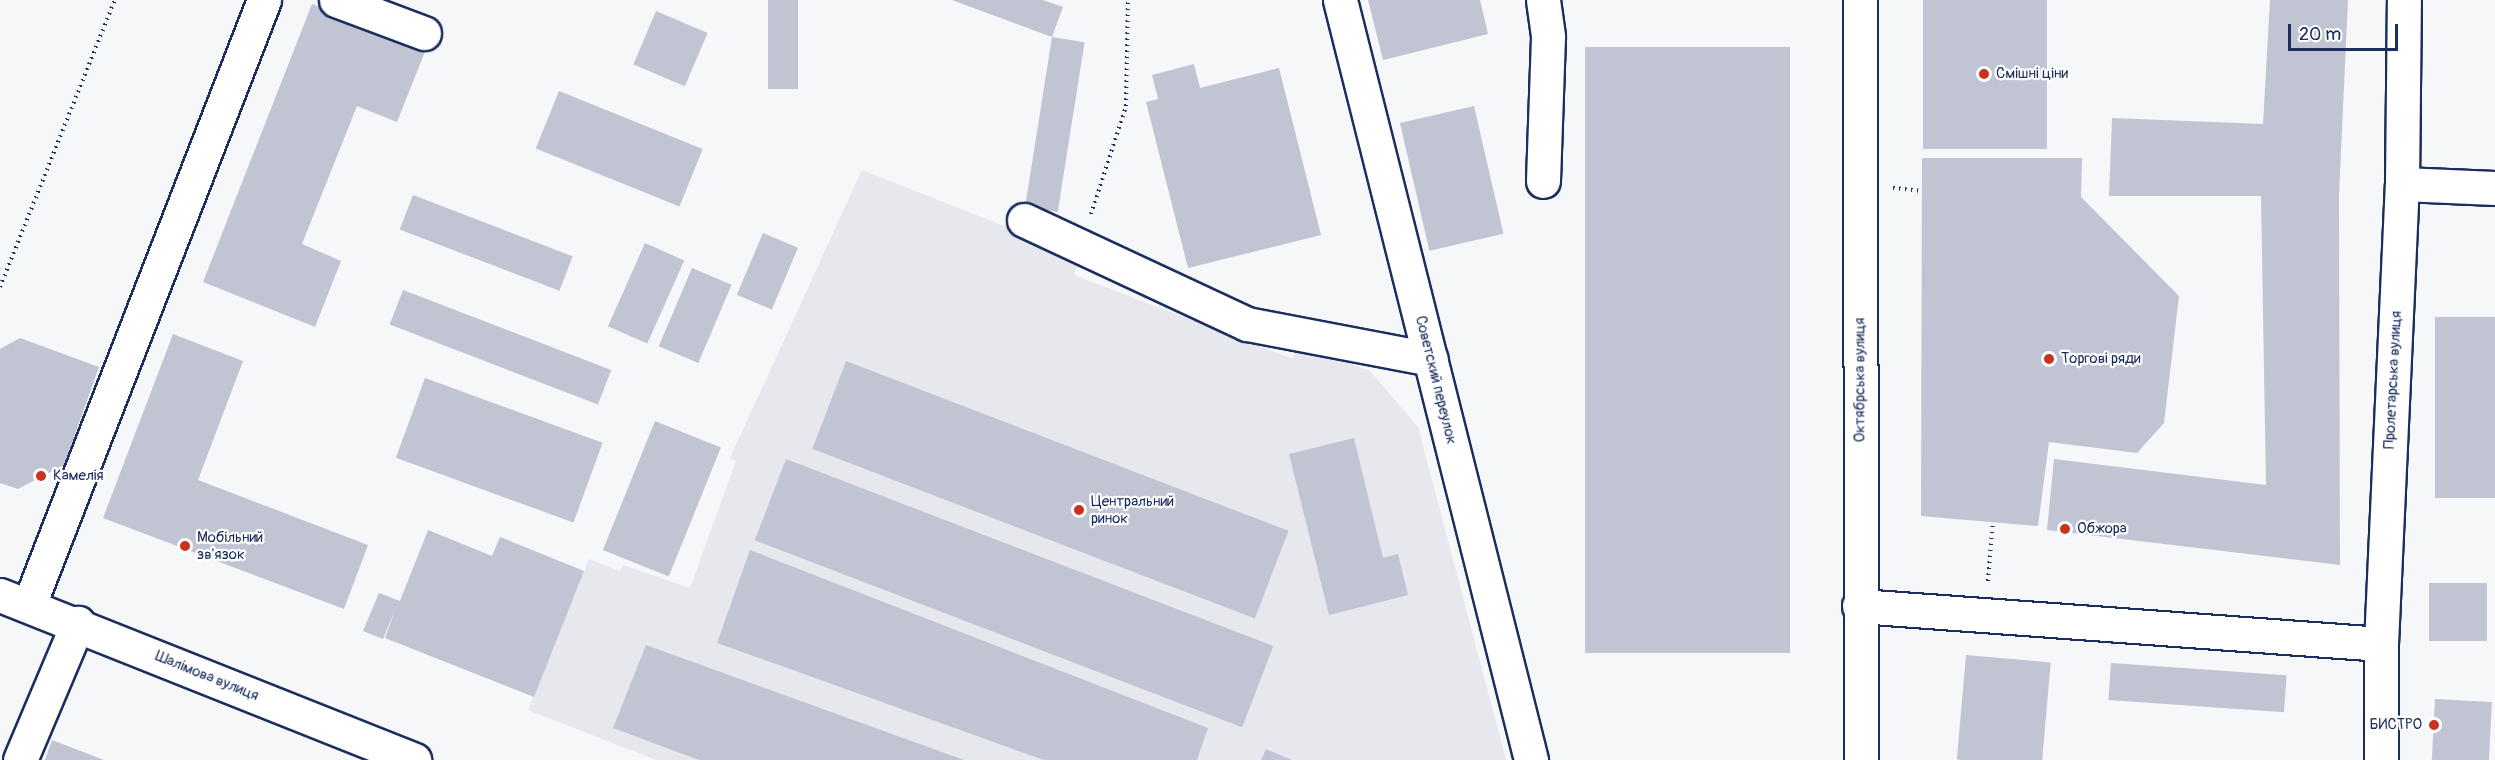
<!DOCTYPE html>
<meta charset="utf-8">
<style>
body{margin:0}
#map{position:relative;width:2495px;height:760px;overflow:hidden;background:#f6f7f9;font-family:Pangolin,sans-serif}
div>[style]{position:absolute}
.built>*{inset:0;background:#e6e8ee}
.building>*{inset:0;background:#c0c4d3;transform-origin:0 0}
.path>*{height:4px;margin-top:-2px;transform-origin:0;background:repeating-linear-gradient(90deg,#1b2f5e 0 1.5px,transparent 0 6px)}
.roads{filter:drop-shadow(2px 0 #1b2f5e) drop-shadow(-2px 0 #1b2f5e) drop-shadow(0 2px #1b2f5e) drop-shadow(0 -2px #1b2f5e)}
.minor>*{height:33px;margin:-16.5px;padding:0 16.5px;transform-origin:16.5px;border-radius:16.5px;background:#fff}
.major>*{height:33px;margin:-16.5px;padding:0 16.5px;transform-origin:16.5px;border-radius:16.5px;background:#fff}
.dots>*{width:16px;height:16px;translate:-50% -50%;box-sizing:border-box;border:3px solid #fff;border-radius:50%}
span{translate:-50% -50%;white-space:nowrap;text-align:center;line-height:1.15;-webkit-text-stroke:4.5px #fff;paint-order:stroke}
.poi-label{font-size:15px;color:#1b2f5e}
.left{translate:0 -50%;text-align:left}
.right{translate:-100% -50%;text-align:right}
.street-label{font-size:15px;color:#1b2f5e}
.scale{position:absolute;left:2288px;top:24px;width:110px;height:27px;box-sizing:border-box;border:3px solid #1b2f5e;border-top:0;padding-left:8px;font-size:18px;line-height:21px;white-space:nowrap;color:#1b2f5e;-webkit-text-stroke:4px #fff;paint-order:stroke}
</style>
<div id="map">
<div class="built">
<div style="clip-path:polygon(862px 170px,1080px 256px,1074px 275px,1293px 359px,1297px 344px,1370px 371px,1418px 427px,1506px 760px,656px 760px,528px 710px,589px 559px,620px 571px,623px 565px,690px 588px,736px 461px,730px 458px)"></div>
</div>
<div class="building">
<div style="left:768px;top:0;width:30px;height:89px"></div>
<div style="clip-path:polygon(952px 0,1043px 0,1063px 7px,1052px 37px)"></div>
<div style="clip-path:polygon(1368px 0,1480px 0,1488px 34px,1383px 60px)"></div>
<div style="left:1923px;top:0;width:124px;height:149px"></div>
<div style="clip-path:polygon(2270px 0,2348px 0,2339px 195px,2340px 565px,2047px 530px,2054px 459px,2266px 485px,2261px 196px,2109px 196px,2112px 118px,2263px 124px)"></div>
<div style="clip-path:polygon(312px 4px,426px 49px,397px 122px,357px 106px,302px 244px,341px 261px,315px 327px,203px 282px)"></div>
<div style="left:656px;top:11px;width:56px;height:58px;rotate:23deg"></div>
<div style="left:1052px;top:37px;width:33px;height:172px;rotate:9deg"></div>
<div style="left:1790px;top:47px;width:606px;height:205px;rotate:90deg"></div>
<div style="clip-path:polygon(1194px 64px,1200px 88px,1279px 68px,1321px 235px,1188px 268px,1146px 102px,1158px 99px,1152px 75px)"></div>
<div style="left:559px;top:91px;width:155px;height:62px;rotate:22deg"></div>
<div style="left:1474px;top:106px;width:131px;height:76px;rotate:77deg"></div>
<div style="clip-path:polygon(1922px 158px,2082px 158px,2081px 197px,2179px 296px,2164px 423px,2137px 453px,2049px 442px,2038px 526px,1921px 516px)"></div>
<div style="left:413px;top:195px;width:171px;height:37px;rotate:21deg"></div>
<div style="left:763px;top:233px;width:38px;height:67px;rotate:23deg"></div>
<div style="left:645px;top:243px;width:43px;height:91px;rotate:24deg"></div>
<div style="left:692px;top:268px;width:43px;height:85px;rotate:23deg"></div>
<div style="left:403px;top:290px;width:223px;height:37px;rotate:21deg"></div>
<div style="left:2495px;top:317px;width:181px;height:60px;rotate:90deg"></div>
<div style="clip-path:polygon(173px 334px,243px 361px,198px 480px,368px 545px,344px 609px,103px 518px)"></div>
<div style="clip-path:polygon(20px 338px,99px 367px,64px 465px,18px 489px,0 483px,0 349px)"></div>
<div style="left:846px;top:361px;width:474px;height:94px;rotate:21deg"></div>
<div style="left:425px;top:378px;width:189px;height:85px;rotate:20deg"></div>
<div style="left:655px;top:421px;width:71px;height:139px;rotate:22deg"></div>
<div style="clip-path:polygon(1354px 438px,1383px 558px,1398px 554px,1408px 595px,1329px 615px,1289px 454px)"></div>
<div style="left:786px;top:459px;width:522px;height:87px;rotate:21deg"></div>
<div style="clip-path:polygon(428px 530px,492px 556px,500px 537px,584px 571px,534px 697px,385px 638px,395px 610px,383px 639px,363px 631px,379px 593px,400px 601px)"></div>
<div style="clip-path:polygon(750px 550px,1208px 728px,1197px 760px,1044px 760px,717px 643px)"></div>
<div style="left:2429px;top:583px;width:58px;height:58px"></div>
<div style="clip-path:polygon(646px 645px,964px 760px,699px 760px,613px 728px)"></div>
<div style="left:1966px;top:655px;width:85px;height:105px;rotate:5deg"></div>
<div style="left:2111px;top:663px;width:176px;height:37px;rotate:4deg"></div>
<div style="left:2435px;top:699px;width:57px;height:61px;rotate:3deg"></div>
<div style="clip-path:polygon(52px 740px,104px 760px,45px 760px)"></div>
<div style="clip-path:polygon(1266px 749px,1292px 760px,1261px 760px)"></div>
</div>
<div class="path">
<div style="left:1893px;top:188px;width:29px;rotate:6deg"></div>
<div style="left:1091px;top:214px;width:114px;rotate:-72deg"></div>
<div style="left:1126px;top:106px;width:106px;rotate:-88.9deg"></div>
<div style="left:0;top:287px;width:309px;rotate:-68.2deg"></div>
<div style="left:1988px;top:581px;width:59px;rotate:-85.2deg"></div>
</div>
<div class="roads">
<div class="minor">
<div style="left:336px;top:0;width:94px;rotate:20.6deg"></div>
<div style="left:1340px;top:0;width:784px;rotate:75.89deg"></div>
<div style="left:1543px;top:0;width:37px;rotate:82deg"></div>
<div style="left:1548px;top:37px;width:144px;rotate:92deg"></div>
<div style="left:2402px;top:184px;width:93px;rotate:2.5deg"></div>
<div style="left:1024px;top:220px;width:246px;rotate:25deg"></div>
<div style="left:1247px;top:324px;width:187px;rotate:10.8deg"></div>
<div style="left:29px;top:605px;width:649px;rotate:-68.77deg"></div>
<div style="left:1859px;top:606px;width:523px;rotate:4.16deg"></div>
<div style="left:20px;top:760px;width:149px;rotate:-67.1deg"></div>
<div style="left:2381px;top:760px;width:116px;rotate:-90deg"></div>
<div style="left:2381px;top:644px;width:460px;rotate:-87.4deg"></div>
<div style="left:2402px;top:184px;width:184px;rotate:-89.4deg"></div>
</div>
<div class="major">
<div style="left:1860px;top:0;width:760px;rotate:89.92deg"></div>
<div style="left:0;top:595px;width:446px;rotate:21.7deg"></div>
</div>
</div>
<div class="dots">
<div style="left:1984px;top:74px;background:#c8321e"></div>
<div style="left:2049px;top:359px;background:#c8321e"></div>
<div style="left:41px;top:476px;background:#c8321e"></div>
<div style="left:1079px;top:510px;background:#c8321e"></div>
<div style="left:2065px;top:529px;background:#c8321e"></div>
<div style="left:185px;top:546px;background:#c8321e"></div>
<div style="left:2434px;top:725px;background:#c8321e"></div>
</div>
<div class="poi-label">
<span class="left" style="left:1996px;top:74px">Смішні ціни</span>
<span class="left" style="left:2061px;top:359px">Торгові ряди</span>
<span class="left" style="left:53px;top:476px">Камелія</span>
<span class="left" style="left:1091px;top:510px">Центральний<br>ринок</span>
<span class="left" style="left:2077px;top:529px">Обжора</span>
<span class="left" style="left:197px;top:546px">Мобільний<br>зв'язок</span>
<span class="right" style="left:2422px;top:725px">БИСТРО</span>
</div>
<div class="street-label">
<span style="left:1436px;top:380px;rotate:76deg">Советский переулок</span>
<span style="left:1860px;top:380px;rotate:-90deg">Октябрська вулиця</span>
<span style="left:2393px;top:380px;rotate:-87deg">Пролетарська вулиця</span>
<span style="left:207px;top:676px;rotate:22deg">Шалімова вулиця</span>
</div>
<div class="scale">20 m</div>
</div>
